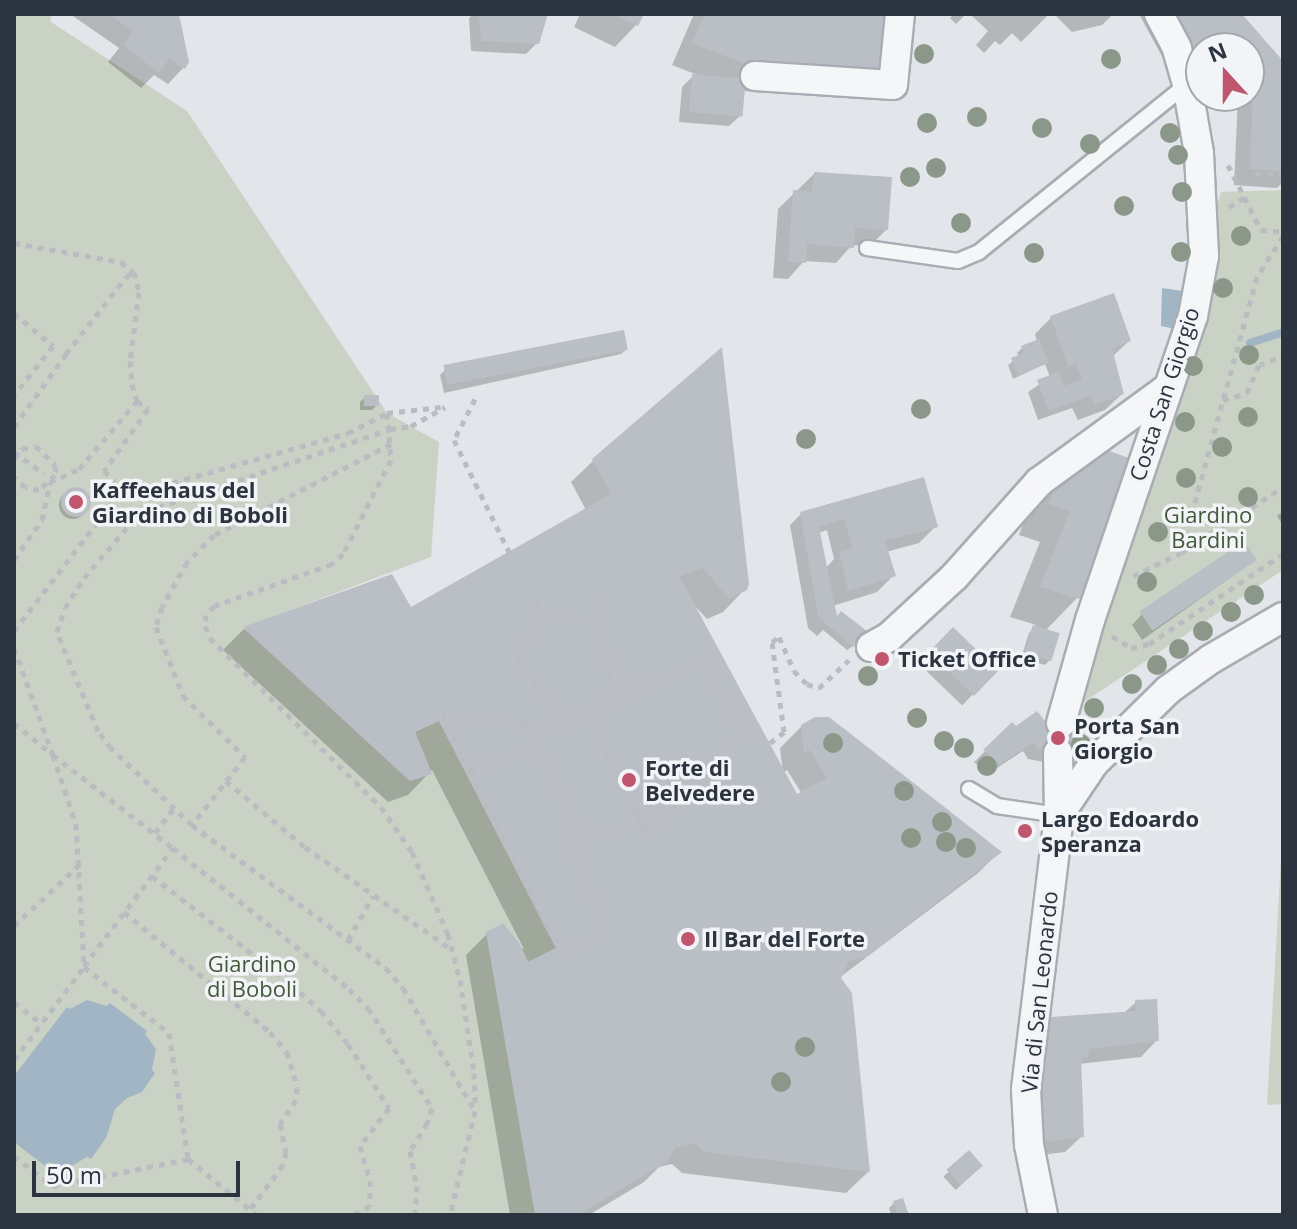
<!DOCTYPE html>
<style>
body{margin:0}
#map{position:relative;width:1297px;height:1229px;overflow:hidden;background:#e2e5e9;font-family:"Open Sans",sans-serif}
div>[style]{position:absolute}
.green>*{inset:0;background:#c9d2c4}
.water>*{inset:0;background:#a1b5c5}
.shadow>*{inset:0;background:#0003;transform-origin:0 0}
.round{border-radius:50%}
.stream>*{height:8px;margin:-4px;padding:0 4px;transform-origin:4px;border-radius:4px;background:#a1b5c5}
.building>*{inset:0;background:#babfc5;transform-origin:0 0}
.path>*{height:5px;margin-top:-2.5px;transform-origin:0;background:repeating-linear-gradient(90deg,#b9bcc0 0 6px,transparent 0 12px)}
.roads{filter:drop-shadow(2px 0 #a8adb3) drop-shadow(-2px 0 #a8adb3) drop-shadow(0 2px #a8adb3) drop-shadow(0 -2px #a8adb3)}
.lane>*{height:14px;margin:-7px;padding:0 7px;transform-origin:7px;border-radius:7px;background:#f5f6f8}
.street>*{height:28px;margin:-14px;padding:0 14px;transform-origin:14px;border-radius:14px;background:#f5f6f8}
.trees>*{width:20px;height:20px;margin:-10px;border-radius:50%;background:#8b9889}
.dots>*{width:22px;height:22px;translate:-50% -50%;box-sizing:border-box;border:4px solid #f2f4f7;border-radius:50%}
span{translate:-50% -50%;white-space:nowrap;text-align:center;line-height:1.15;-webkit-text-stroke:7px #f2f4f7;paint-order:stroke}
.street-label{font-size:22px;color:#2c353f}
.poi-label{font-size:22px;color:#2c353f;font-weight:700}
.left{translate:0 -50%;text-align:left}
.park-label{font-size:22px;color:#43593b}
.frame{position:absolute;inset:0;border:16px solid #2c353f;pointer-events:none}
.north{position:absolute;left:1185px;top:32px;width:80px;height:80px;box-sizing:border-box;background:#f2f4f7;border:2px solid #a3a8ad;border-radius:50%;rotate:339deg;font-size:22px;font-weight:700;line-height:32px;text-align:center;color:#2c353f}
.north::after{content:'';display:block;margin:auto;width:28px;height:36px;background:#c0556e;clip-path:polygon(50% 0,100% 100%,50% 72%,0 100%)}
.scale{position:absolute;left:32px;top:1161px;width:208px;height:36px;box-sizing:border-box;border:4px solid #2c353f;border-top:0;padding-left:10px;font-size:24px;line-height:28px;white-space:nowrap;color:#2c353f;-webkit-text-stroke:6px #f2f4f7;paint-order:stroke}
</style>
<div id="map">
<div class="green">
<div style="clip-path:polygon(14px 14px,50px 14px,51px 22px,187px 111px,387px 413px,439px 442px,431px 557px,243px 628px,410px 781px,432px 773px,415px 732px,439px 721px,556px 948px,528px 962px,520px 944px,535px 1215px,14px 1215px)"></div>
<div style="clip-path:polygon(1283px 190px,1283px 570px,1084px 702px,1221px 192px)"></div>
<div style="clip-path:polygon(1281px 860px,1283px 1104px,1267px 1105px)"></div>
</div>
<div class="water">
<div style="clip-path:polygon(1162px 288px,1183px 291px,1175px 329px,1161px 326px)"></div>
<div style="clip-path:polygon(87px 1000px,107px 1006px,110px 1003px,147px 1031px,145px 1034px,156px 1049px,152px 1070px,155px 1073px,142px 1092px,127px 1098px,115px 1109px,106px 1138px,91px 1159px,87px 1157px,68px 1168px,49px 1162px,45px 1166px,14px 1142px,14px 1076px,67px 1007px,70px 1009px)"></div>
</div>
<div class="shadow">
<div style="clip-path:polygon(70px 14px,177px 14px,184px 67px,168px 84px,154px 75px,141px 88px,108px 62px,119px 48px)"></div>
<div style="clip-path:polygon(473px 14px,546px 14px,537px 43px,526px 54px,471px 51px,469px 18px)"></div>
<div style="clip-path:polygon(580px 14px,641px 14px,636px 25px,615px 47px,574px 27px)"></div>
<div style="clip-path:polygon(694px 14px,892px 14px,864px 97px,743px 91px,740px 116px,729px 126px,679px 122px,682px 87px,695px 74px,672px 65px)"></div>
<div style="clip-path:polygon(954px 14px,966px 14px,956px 24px,950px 18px)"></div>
<div style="clip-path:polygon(970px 14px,1049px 14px,1021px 42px,1012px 33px,1000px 45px,995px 41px,984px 53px,976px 45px,988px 31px)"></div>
<div style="clip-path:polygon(1054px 14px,1113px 14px,1102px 25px,1072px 32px)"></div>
<div style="clip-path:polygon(1139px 14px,1240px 14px,1283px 63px,1283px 182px,1277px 188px,1234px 185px,1238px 96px,1249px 96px,1249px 48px,1201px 48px,1198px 65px,1187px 57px,1170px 71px)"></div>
<div style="clip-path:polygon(814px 174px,886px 230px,870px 246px,852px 245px,836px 263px,804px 261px,788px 279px,773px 278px,778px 209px)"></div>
<div style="clip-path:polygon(1051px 318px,1129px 341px,1112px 357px,1122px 394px,1105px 410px,1078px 420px,1072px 408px,1038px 420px,1028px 392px,1050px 377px,1045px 364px,1013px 379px,1008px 365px,1019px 357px,1017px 353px,1022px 348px,1037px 342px,1035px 334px)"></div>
<div style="clip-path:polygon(626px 350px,621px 354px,444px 393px,440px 375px,445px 370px)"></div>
<div style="clip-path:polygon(365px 397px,377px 405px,372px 410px,360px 410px,360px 402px)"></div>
<div style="clip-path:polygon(1096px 448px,1078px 597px,1045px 631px,1050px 660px,1045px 665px,1021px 658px,1029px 633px,1036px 625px,1010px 617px,1040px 542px,1019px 535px,1027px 513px)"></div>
<div style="clip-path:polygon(evenodd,593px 461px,745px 589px,723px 612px,707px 619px,694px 605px,783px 773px,780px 748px,802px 726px,999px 852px,978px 873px,839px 978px,868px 1172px,846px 1193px,682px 1173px,672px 1164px,659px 1167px,644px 1182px,589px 1215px,510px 1215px,466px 955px,488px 933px,524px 949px,432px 770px,408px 795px,388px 802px,223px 650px,244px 629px,391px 576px,410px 610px,586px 510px,571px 482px,593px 461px,787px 770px,802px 794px,796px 797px,783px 773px,787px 770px)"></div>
<div class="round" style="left:59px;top:491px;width:28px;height:28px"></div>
<div style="clip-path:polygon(1283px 511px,1283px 525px,1277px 516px)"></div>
<div style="clip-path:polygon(evenodd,801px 514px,936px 526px,919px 543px,886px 552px,893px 576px,877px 592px,833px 606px,835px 619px,864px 639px,847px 650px,823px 630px,817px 636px,808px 628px,790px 525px,801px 514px,827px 530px,834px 559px,825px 569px,818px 533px,827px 530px)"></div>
<div style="clip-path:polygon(1255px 560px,1142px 640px,1132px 625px,1142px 614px)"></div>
<div style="left:953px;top:630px;width:59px;height:48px;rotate:44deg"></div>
<div style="clip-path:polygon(1036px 713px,1060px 765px,1028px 759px,1023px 751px,988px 774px,974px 762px,1012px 725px,1016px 729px)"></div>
<div style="clip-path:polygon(1136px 1002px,1157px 1040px,1141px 1057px,1079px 1064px,1082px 1136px,1065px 1152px,1025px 1157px,1035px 1036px,1052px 1019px,1123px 1014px)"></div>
<div style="left:969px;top:1153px;width:18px;height:35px;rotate:47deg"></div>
<div style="clip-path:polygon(894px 1203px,906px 1215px,891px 1215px,889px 1208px)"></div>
</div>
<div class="stream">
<div style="left:1250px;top:343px;width:35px;rotate:-18deg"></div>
</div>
<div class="building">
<div style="clip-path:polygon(109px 14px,179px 14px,189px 62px,185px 69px,169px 59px,159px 73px,123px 45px,133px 31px)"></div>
<div style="clip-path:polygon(479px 14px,548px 14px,539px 44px,481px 41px)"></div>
<div style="clip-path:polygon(613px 14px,644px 14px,638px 26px)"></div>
<div style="clip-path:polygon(705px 14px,894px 14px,888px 76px,744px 70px,745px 64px,692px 43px)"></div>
<div style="clip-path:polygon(1173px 14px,1242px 14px,1283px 61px,1283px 171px,1250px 169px,1254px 65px,1249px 62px,1249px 48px,1227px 48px,1210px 37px,1193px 52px)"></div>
<div style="left:692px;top:74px;width:54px;height:38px;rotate:5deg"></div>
<div style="clip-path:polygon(814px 172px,892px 177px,888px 230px,855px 228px,854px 248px,807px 244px,806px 263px,788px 262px,793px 190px,812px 192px)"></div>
<div style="clip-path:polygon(1114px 293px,1131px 341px,1112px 348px,1124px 394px,1094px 405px,1091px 395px,1049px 411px,1037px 380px,1058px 372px,1064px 386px,1082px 379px,1076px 364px,1068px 366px,1050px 316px)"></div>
<div style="left:624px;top:330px;width:20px;height:184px;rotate:79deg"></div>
<div style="clip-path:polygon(1039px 339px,1049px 363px,1018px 375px,1011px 358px,1024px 353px,1021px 346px)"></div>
<div style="clip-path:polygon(722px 347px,749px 584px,747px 590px,729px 599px,703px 568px,679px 576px,797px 794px,827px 778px,810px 750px,804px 753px,801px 725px,815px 717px,829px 717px,1002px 852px,866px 957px,849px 961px,841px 978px,852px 993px,870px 1172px,704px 1152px,695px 1143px,675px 1148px,668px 1161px,578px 1215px,535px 1215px,486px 932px,503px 923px,520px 944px,528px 962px,556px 948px,439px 721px,415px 732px,432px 774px,410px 781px,243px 627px,392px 574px,411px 607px,611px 494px,592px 459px)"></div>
<div style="left:364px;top:395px;width:15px;height:11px"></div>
<div style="clip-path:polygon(1096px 446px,1134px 460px,1080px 599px,1040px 587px,1070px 511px,1049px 504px,1057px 480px)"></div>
<div style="clip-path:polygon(924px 477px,938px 527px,885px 541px,896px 576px,848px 591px,839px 552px,852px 548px,844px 519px,819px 527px,837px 616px,841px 611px,872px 635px,853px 647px,818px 617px,800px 512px)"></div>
<div class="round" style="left:61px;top:487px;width:30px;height:30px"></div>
<div style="left:1244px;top:541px;width:23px;height:126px;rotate:56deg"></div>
<div style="left:1033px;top:625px;width:28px;height:29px;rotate:17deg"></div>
<div style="left:953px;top:627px;width:63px;height:35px;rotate:44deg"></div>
<div style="clip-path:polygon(1037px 711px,1044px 720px,1078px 726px,1073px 755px,1038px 749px,1034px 742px,1000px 764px,983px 750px,1012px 722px,1016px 726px)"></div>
<div style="clip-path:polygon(1157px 999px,1159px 1041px,1089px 1049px,1088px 1057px,1081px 1058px,1084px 1137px,1041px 1142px,1038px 1050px,1045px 1048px,1051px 1017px,1136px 1011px,1135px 1000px)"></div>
<div style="left:969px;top:1150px;width:21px;height:30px;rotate:49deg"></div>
<div style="clip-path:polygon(903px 1198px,909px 1215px,898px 1215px,893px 1201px)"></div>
</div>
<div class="path">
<div style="left:1221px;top:96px;width:12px;rotate:85deg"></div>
<div style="left:1228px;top:165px;width:73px;rotate:63.1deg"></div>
<div style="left:1261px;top:230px;width:22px;rotate:5deg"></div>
<div style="left:1255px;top:174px;width:28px"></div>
<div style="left:1229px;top:207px;width:19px;rotate:-32deg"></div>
<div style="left:1283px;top:236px;width:49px;rotate:122.4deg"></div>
<div style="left:1257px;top:277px;width:286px;rotate:105.4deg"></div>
<div style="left:1181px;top:553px;width:121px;rotate:-32.9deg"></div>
<div style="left:14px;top:243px;width:109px;rotate:10.1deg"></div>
<div style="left:121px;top:262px;width:16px;rotate:38deg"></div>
<div style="left:14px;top:313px;width:51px;rotate:40.2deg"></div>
<div style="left:53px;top:346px;width:63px;rotate:128.5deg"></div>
<div style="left:475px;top:399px;width:46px;rotate:117.1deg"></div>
<div style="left:454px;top:440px;width:125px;rotate:63.8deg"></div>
<div style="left:1223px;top:400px;width:25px;rotate:-16deg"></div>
<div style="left:1247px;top:393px;width:30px;rotate:-67deg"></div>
<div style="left:1259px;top:365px;width:26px;rotate:-21deg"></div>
<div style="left:387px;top:413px;width:47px;rotate:85.1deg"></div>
<div style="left:391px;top:460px;width:106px;rotate:117.1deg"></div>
<div style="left:343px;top:554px;width:15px;rotate:138deg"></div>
<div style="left:332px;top:564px;width:125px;rotate:160.4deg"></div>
<div style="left:214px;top:606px;width:12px;rotate:132deg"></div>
<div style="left:206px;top:615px;width:11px;rotate:95deg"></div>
<div style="left:205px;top:626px;width:13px;rotate:67deg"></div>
<div style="left:210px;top:638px;width:240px;rotate:44.7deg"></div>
<div style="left:381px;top:807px;width:55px;rotate:55.4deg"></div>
<div style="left:412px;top:852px;width:90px;rotate:66.3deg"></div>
<div style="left:448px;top:934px;width:48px;rotate:75.4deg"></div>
<div style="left:460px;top:980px;width:94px;rotate:81.4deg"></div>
<div style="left:474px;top:1073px;width:34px;rotate:88deg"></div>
<div style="left:14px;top:427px;width:90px;rotate:-54.5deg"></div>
<div style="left:66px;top:354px;width:99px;rotate:-52deg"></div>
<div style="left:127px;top:276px;width:8px;rotate:-30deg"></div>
<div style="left:134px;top:272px;width:21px;rotate:76deg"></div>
<div style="left:139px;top:292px;width:70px;rotate:97.4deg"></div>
<div style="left:130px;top:361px;width:23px;rotate:85deg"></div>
<div style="left:132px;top:384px;width:18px;rotate:74deg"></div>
<div style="left:137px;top:401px;width:14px;rotate:36deg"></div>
<div style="left:148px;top:409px;width:76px;rotate:125.4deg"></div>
<div style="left:104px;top:471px;width:12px;rotate:42deg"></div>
<div style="left:113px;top:479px;width:20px;rotate:84deg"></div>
<div style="left:391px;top:444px;width:199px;rotate:152.8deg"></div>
<div style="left:214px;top:535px;width:38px;rotate:135deg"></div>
<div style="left:187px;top:562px;width:51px;rotate:119.1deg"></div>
<div style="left:162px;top:607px;width:21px;rotate:107deg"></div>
<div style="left:156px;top:627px;width:74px;rotate:68.6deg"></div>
<div style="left:183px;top:696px;width:87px;rotate:44.5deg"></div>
<div style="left:245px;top:757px;width:86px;rotate:127.9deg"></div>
<div style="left:192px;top:825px;width:241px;rotate:36.4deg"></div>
<div style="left:386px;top:968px;width:26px;rotate:50deg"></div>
<div style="left:403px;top:988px;width:143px;rotate:59.7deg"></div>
<div style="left:475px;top:1111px;width:107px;rotate:103.5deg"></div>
<div style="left:14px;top:452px;width:37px;rotate:36deg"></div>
<div style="left:14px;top:459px;width:13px;rotate:-51deg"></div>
<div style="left:22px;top:449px;width:14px;rotate:-12deg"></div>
<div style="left:36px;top:446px;width:28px;rotate:45deg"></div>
<div style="left:56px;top:466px;width:9px;rotate:96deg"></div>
<div style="left:55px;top:475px;width:22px;rotate:137deg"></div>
<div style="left:39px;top:490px;width:14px;rotate:-168deg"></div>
<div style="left:25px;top:487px;width:15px;rotate:-138deg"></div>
<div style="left:14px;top:560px;width:49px;rotate:-55deg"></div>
<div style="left:42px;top:520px;width:39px;rotate:-78deg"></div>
<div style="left:50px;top:482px;width:32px;rotate:-24deg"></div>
<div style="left:79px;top:469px;width:89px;rotate:-49.5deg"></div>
<div style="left:1133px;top:576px;width:53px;rotate:-25.6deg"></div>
<div style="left:536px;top:601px;width:15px;rotate:67deg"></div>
<div style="left:542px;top:615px;width:54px;rotate:117.5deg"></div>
<div style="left:517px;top:663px;width:66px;rotate:49.3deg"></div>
<div style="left:560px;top:713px;width:10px;rotate:29deg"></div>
<div style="left:569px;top:718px;width:17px;rotate:-28deg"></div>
<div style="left:584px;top:710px;width:134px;rotate:62.9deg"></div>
<div style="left:645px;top:829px;width:39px;rotate:-35deg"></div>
<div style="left:542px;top:615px;width:60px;rotate:4.8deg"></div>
<div style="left:14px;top:631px;width:166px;rotate:-52.6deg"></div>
<div style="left:115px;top:499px;width:242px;rotate:-15.8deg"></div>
<div style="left:348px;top:433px;width:44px;rotate:-27.1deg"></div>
<div style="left:387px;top:413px;width:54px;rotate:-6.3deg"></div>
<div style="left:1112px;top:636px;width:22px;rotate:32deg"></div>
<div style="left:1131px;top:648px;width:18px;rotate:-13deg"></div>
<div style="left:1149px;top:644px;width:161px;rotate:-33.9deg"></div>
<div style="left:14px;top:648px;width:114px;rotate:70deg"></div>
<div style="left:53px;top:755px;width:152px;rotate:37.8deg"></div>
<div style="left:173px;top:848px;width:226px;rotate:38.7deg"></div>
<div style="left:349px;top:989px;width:27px;rotate:45deg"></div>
<div style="left:368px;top:1008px;width:119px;rotate:57.4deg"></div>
<div style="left:432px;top:1108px;width:16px;rotate:108deg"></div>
<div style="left:427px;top:1123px;width:33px;rotate:121deg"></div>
<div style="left:410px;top:1151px;width:36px;rotate:79deg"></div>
<div style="left:417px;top:1186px;width:29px;rotate:94deg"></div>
<div style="left:617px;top:688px;width:25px;rotate:-21deg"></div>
<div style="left:640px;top:679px;width:11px;rotate:63deg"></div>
<div style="left:584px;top:710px;width:40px;rotate:-34deg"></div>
<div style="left:617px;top:688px;width:15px;rotate:-118deg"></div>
<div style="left:610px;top:675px;width:83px;rotate:-99.7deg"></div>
<div style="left:14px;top:723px;width:50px;rotate:39.4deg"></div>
<div style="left:53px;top:755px;width:73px;rotate:71.6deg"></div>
<div style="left:76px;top:824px;width:143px;rotate:86.8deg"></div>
<div style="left:527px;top:724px;width:85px;rotate:-173.2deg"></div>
<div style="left:443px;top:714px;width:63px;rotate:64.7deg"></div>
<div style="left:470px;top:771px;width:72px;rotate:-21.9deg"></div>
<div style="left:770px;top:743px;width:18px;rotate:-38deg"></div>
<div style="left:784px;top:732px;width:91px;rotate:-97.6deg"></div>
<div style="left:772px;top:642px;width:9px;rotate:-36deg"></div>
<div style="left:779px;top:637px;width:37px;rotate:66deg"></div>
<div style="left:794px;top:671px;width:18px;rotate:45deg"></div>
<div style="left:807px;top:684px;width:13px;rotate:18deg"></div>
<div style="left:819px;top:688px;width:41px;rotate:-43deg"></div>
<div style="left:470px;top:771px;width:175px;rotate:63.6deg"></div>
<div style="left:548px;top:928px;width:28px;rotate:52deg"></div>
<div style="left:565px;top:950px;width:35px;rotate:-22deg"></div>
<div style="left:597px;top:937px;width:13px;rotate:-58deg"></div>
<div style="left:604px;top:926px;width:74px;rotate:-112.1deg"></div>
<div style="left:576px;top:857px;width:19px;rotate:-87deg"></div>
<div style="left:226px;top:781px;width:103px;rotate:39.9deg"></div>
<div style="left:305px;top:847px;width:177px;rotate:34.9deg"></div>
<div style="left:637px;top:815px;width:133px;rotate:-37deg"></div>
<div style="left:743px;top:735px;width:86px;rotate:-118.3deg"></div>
<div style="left:702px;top:659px;width:149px;rotate:152.4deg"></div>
<div style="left:570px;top:728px;width:43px;rotate:-174.7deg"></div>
<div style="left:527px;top:724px;width:110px;rotate:64.6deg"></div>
<div style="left:574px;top:823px;width:15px;rotate:79deg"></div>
<div style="left:577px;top:838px;width:66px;rotate:-12.2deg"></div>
<div style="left:192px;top:825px;width:112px;rotate:-136.5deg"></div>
<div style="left:111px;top:748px;width:21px;rotate:-127deg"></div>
<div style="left:98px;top:731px;width:107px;rotate:-112.5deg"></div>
<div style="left:57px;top:632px;width:25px;rotate:-72deg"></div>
<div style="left:65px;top:608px;width:36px;rotate:-58deg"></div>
<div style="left:84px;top:578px;width:80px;rotate:-49.6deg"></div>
<div style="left:136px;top:517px;width:13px;rotate:-29deg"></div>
<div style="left:147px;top:511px;width:256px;rotate:-18.6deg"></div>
<div style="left:390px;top:429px;width:21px;rotate:-8deg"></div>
<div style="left:411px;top:426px;width:39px;rotate:-29deg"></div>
<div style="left:645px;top:829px;width:11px;rotate:63deg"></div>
<div style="left:155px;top:833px;width:31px;rotate:-53deg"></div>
<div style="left:152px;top:876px;width:176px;rotate:37.8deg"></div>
<div style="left:291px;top:984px;width:40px;rotate:42deg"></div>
<div style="left:321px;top:1011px;width:43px;rotate:50.7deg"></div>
<div style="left:348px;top:1044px;width:76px;rotate:57.4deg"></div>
<div style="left:389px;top:1108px;width:48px;rotate:127.3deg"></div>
<div style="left:360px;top:1146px;width:36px;rotate:74deg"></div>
<div style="left:370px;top:1181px;width:25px;rotate:90deg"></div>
<div style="left:370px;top:1206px;width:19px;rotate:152deg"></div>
<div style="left:124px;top:912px;width:189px;rotate:39.4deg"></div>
<div style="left:270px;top:1032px;width:26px;rotate:50deg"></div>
<div style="left:287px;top:1052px;width:37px;rotate:74deg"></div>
<div style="left:297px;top:1088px;width:12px;rotate:95deg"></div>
<div style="left:296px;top:1100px;width:29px;rotate:124deg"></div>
<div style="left:280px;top:1124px;width:29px;rotate:78deg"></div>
<div style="left:286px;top:1152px;width:13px;rotate:103deg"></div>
<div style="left:283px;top:1165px;width:62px;rotate:126.5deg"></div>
<div style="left:14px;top:926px;width:91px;rotate:-43.2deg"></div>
<div style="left:348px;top:940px;width:51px;rotate:-60.4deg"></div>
<div style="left:84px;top:966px;width:148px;rotate:-53deg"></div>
<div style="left:14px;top:1002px;width:34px;rotate:38deg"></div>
<div style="left:14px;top:1060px;width:116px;rotate:-53deg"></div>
<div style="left:84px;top:967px;width:108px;rotate:37.8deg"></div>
<div style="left:169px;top:1033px;width:127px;rotate:81.4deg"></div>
<div style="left:188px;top:1159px;width:89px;rotate:39.1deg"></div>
<div style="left:14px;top:1156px;width:49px;rotate:37.6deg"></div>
<div style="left:53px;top:1186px;width:138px;rotate:-11.3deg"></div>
</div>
<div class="roads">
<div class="lane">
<div style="left:867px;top:248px;width:92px;rotate:8.1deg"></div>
<div style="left:958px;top:261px;width:23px;rotate:-23deg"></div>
<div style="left:979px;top:252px;width:267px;rotate:-38.9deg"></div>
<div style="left:969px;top:789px;width:33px;rotate:31deg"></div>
<div style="left:997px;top:806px;width:63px;rotate:8.3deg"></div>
</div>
<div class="street">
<div style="left:755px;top:76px;width:138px;rotate:3.7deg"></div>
<div style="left:893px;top:85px;width:71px;rotate:-84.4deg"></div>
<div style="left:871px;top:647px;width:21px;rotate:-29deg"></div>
<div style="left:889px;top:637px;width:90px;rotate:-42.7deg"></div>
<div style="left:955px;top:576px;width:126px;rotate:-48.2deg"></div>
<div style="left:1039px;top:482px;width:156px;rotate:-36.1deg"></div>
<div style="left:1061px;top:723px;width:107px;rotate:-74.3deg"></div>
<div style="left:1090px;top:620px;width:321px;rotate:-71.3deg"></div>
<div style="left:1193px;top:316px;width:61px;rotate:-79.6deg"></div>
<div style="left:1204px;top:256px;width:103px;rotate:-92.8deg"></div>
<div style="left:1199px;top:153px;width:70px;rotate:-99.9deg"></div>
<div style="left:1187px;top:84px;width:37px;rotate:-106deg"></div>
<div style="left:1177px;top:48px;width:38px;rotate:-118deg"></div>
<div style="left:1059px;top:815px;width:63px;rotate:-56.1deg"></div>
<div style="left:1094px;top:763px;width:104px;rotate:-44.6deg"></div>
<div style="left:1168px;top:690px;width:53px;rotate:-35.8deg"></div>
<div style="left:1211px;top:659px;width:83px;rotate:-30.3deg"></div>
<div style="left:1043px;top:1215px;width:71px;rotate:-101.3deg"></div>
<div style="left:1029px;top:1145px;width:56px;rotate:-93.1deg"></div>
<div style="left:1026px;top:1089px;width:276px;rotate:-83.1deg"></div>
<div style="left:1059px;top:815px;width:62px;rotate:-90.9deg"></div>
</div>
</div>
<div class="trees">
<div style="left:924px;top:54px"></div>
<div style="left:1111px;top:59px"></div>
<div style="left:977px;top:117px"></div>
<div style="left:927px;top:123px"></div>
<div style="left:1042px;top:128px"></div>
<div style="left:1170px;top:133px"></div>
<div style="left:1090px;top:144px"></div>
<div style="left:1178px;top:155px"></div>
<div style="left:936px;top:168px"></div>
<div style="left:910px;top:177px"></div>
<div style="left:1182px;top:192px"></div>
<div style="left:1124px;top:206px"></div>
<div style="left:961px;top:223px"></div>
<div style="left:1241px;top:236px"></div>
<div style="left:1181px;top:252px"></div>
<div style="left:1034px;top:253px"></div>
<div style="left:1223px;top:288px"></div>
<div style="left:1249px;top:355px"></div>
<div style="left:1193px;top:366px"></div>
<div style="left:921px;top:409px"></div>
<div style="left:1248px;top:417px"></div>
<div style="left:1185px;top:422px"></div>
<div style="left:806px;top:439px"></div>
<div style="left:1222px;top:447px"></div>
<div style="left:1186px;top:478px"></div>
<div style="left:1248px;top:497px"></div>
<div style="left:1158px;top:532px"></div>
<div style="left:1147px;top:582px"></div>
<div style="left:1254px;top:595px"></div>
<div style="left:1231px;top:612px"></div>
<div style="left:1203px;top:631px"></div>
<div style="left:1179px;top:649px"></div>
<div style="left:1157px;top:665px"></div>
<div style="left:868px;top:676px"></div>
<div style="left:1132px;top:684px"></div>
<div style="left:1094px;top:708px"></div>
<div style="left:917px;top:718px"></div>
<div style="left:944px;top:741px"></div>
<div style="left:833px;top:743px"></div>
<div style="left:1081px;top:744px"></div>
<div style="left:964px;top:748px"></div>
<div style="left:987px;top:766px"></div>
<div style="left:904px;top:791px"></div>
<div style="left:942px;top:822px"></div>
<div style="left:911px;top:838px"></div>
<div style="left:946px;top:842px"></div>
<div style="left:966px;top:848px"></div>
<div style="left:805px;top:1047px"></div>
<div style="left:781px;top:1082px"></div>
</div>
<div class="dots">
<div style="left:76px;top:502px;background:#c0556e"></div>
<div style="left:882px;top:659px;background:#c0556e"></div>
<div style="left:1058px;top:738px;background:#c0556e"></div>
<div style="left:629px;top:780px;background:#c0556e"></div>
<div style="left:1025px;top:831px;background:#c0556e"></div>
<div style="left:688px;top:939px;background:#c0556e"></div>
</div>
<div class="street-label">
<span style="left:1164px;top:394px;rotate:-72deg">Costa San Giorgio</span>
<span style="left:1039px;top:992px;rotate:-84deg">Via di San Leonardo</span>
</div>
<div class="poi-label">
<span class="left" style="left:92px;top:502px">Kaffeehaus del<br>Giardino di Boboli</span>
<span class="left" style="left:898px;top:659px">Ticket Office</span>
<span class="left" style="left:1074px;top:738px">Porta San<br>Giorgio</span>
<span class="left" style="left:645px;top:780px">Forte di<br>Belvedere</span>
<span class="left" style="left:1041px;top:831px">Largo Edoardo<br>Speranza</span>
<span class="left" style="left:704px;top:939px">Il Bar del Forte</span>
</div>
<div class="park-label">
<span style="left:1208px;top:527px">Giardino<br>Bardini</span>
<span style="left:252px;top:976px">Giardino<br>di Boboli</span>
</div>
<div class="frame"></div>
<div class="north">N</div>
<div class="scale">50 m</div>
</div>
